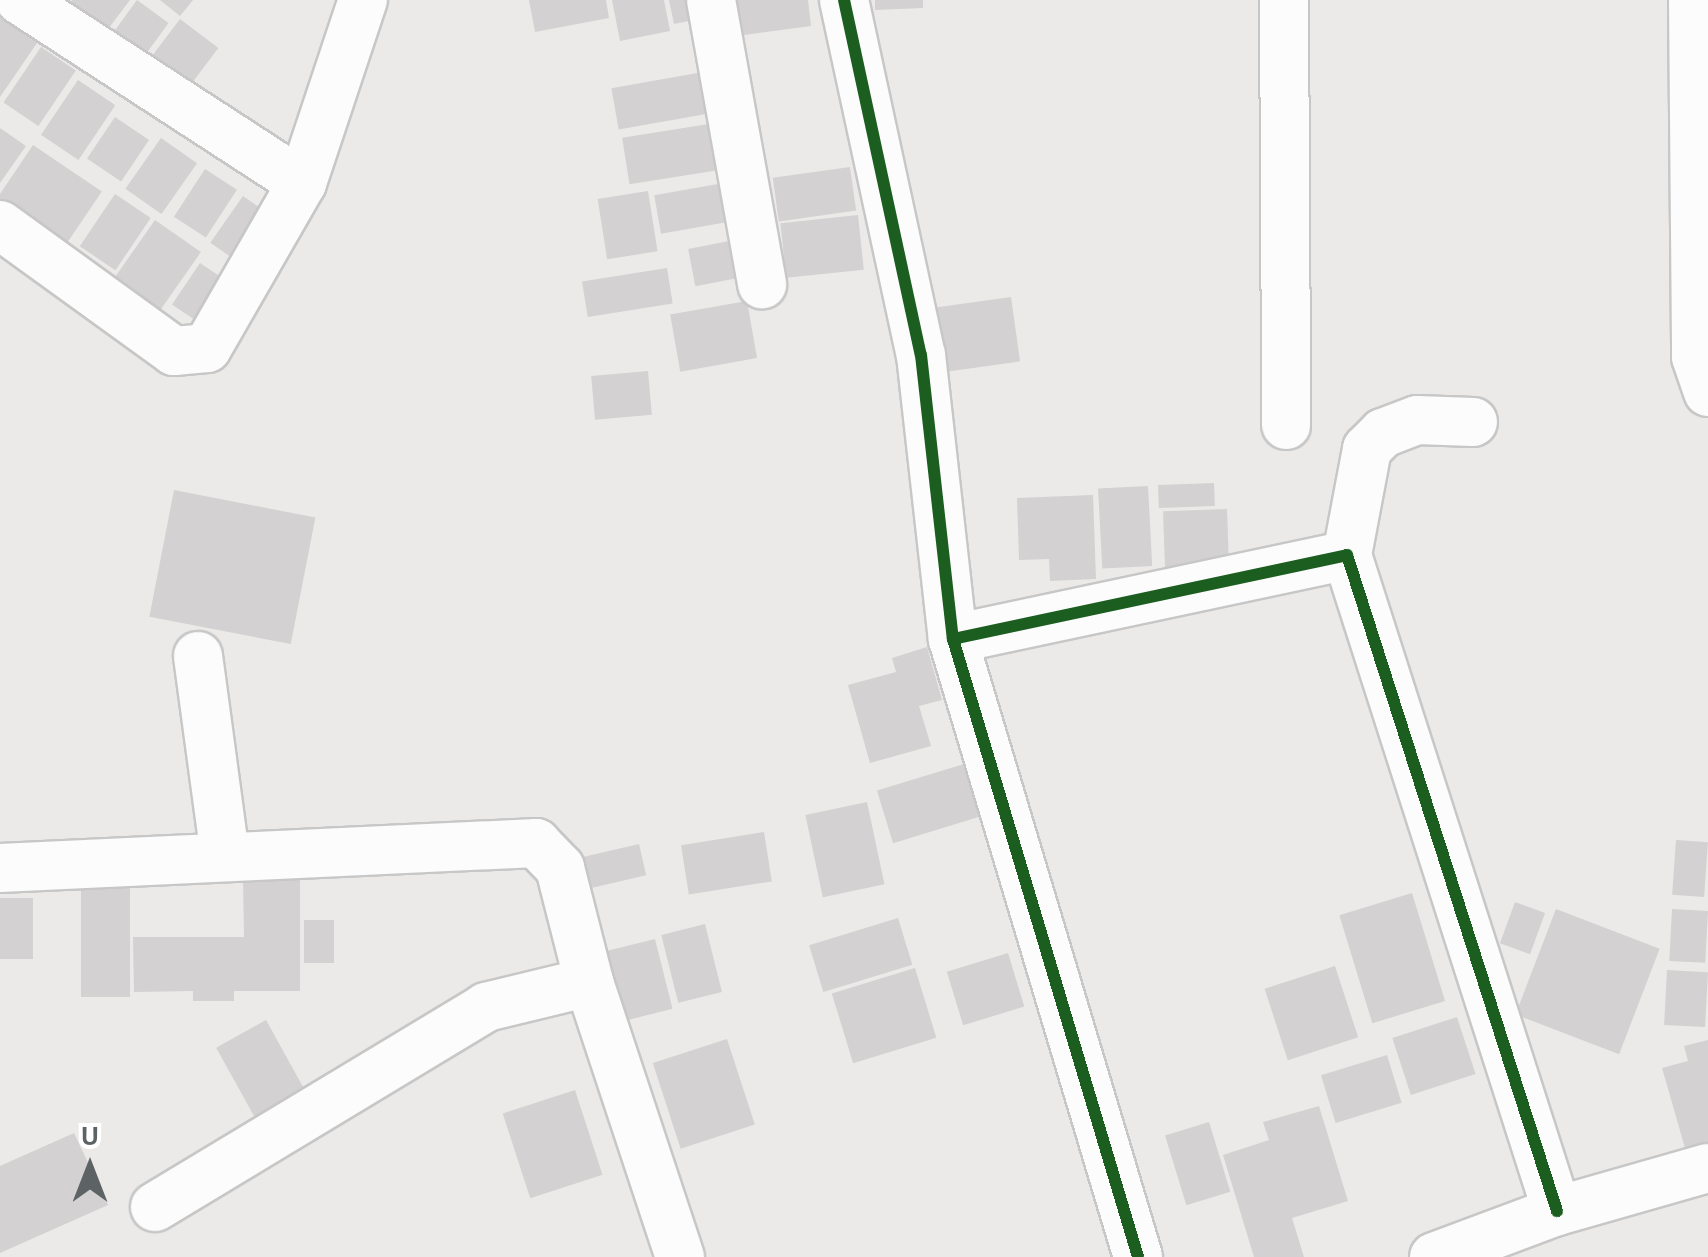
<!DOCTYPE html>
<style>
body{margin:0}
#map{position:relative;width:1708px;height:1257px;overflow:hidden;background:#eceae8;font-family:"Alegreya Sans",sans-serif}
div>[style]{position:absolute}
.building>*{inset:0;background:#d3d1d1;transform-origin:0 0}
.roads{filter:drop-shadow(2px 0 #c7c7c7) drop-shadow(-2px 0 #c7c7c7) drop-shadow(0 2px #c7c7c7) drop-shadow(0 -2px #c7c7c7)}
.minor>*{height:48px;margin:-24px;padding:0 24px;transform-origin:24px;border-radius:24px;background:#fcfcfc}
.cycleway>*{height:12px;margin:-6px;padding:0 6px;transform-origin:6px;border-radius:6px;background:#1b5e20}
span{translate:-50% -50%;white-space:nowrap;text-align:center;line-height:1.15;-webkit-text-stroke:9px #fff;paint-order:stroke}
.north{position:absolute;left:40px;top:1117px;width:100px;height:100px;-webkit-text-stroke:8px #fff;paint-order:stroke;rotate:0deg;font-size:28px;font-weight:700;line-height:40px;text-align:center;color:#5d6265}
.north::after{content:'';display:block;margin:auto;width:35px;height:45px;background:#5d6265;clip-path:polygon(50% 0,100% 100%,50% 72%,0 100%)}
</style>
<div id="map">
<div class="building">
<div style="clip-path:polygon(72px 0,130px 0,96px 45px,59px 17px)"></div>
<div style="left:137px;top:0;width:39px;height:49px;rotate:36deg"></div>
<div style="clip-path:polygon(160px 0,193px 0,180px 16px)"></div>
<div style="clip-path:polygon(529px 0,606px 0,609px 18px,535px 32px)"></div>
<div style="clip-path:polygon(612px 0,664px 0,670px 31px,620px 41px)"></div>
<div style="clip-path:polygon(669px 0,706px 0,709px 17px,674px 24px)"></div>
<div style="clip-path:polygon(733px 0,808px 0,811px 26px,737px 36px)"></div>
<div style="clip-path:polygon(875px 0,923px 0,923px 8px,875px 10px)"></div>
<div style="clip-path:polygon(0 18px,37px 43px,0 97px)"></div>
<div style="left:180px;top:19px;width:48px;height:57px;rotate:37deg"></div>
<div style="left:41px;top:47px;width:42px;height:67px;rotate:34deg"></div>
<div style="left:703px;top:72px;width:42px;height:93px;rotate:80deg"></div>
<div style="left:78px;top:80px;width:45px;height:66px;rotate:34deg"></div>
<div style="left:115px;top:117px;width:41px;height:50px;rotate:34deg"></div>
<div style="left:715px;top:123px;width:47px;height:94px;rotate:81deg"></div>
<div style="clip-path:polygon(0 128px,26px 146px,0 183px)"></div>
<div style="left:161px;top:138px;width:44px;height:62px;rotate:35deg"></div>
<div style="left:33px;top:145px;width:83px;height:64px;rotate:34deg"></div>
<div style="left:850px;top:167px;width:44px;height:78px;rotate:82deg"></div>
<div style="left:205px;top:169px;width:38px;height:57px;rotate:33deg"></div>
<div style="left:735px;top:181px;width:39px;height:82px;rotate:80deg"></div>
<div style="left:648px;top:191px;width:61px;height:51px;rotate:81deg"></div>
<div style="left:115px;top:194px;width:43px;height:63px;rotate:34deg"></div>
<div style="left:243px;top:196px;width:39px;height:57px;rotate:35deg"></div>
<div style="left:858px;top:215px;width:55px;height:78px;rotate:84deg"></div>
<div style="left:155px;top:220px;width:56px;height:78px;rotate:35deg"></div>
<div style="left:750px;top:237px;width:38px;height:63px;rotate:79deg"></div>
<div style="left:200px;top:263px;width:42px;height:50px;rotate:34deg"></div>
<div style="left:667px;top:268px;width:36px;height:86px;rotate:81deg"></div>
<div style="left:1011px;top:297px;width:65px;height:78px;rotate:82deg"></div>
<div style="left:747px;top:301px;width:58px;height:78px;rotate:80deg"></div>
<div style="left:648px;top:371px;width:44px;height:57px;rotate:85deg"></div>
<div style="left:1214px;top:483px;width:23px;height:56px;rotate:88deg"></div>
<div style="left:1148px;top:486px;width:80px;height:50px;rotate:87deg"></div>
<div style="left:174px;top:490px;width:144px;height:129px;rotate:11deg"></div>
<div style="clip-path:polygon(1093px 495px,1096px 579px,1050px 581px,1049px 559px,1019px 560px,1017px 498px)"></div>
<div style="left:1227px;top:509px;width:61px;height:64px;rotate:88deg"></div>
<div style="clip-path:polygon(927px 647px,942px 700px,919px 706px,931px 746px,870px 763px,848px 685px,896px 672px,892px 658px)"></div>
<div style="left:964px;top:764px;width:55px;height:91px;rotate:73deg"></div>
<div style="left:867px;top:802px;width:84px;height:63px;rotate:78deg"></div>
<div style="left:764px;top:832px;width:50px;height:84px;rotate:81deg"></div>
<div style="left:1676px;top:840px;width:32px;height:55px;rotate:4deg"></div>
<div style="left:639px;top:844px;width:32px;height:62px;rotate:77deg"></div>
<div style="clip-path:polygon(243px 879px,300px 879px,300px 991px,234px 991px,234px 1001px,193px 1001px,193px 991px,134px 992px,133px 937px,244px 937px)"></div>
<div style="left:81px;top:886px;width:49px;height:111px"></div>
<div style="left:1412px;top:893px;width:113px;height:76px;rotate:73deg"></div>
<div style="left:0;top:898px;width:33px;height:61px"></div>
<div style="left:1515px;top:902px;width:32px;height:44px;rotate:20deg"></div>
<div style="left:1556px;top:909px;width:111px;height:113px;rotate:21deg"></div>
<div style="left:1672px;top:909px;width:36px;height:52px;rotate:3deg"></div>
<div style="left:898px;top:918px;width:49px;height:93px;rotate:73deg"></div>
<div style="left:304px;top:920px;width:30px;height:43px"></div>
<div style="left:705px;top:924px;width:70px;height:45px;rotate:76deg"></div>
<div style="left:655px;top:939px;width:72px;height:50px;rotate:76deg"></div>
<div style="left:1008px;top:953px;width:56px;height:64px;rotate:73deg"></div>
<div style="left:1335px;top:966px;width:75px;height:74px;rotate:72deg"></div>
<div style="left:915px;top:968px;width:73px;height:87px;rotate:73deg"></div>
<div style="left:1667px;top:970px;width:41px;height:55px;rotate:3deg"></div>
<div style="left:1457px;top:1017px;width:60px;height:68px;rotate:72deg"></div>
<div style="left:266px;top:1020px;width:96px;height:57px;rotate:61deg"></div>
<div style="left:727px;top:1039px;width:90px;height:78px;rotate:72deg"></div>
<div style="clip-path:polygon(1708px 1040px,1708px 1142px,1685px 1148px,1662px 1068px,1688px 1061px,1684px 1046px)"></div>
<div style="left:1387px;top:1055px;width:50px;height:69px;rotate:73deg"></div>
<div style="left:575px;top:1090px;width:89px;height:76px;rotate:72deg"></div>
<div style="clip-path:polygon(1319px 1106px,1348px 1201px,1292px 1218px,1304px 1257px,1254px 1257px,1223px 1155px,1269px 1140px,1263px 1122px)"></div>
<div style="left:1209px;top:1122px;width:73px;height:46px;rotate:73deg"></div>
<div style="clip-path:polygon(74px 1133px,108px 1205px,0 1253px,0 1166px)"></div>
</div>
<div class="roads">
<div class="minor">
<div style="left:20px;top:0;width:336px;rotate:33deg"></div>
<div style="left:711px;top:0;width:289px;rotate:79.8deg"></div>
<div style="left:844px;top:0;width:363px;rotate:77.8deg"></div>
<div style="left:921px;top:355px;width:286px;rotate:83.6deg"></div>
<div style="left:953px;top:639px;width:645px;rotate:73.33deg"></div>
<div style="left:1284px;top:0;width:425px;rotate:89.7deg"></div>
<div style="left:1693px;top:0;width:357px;rotate:89.5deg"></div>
<div style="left:1696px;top:357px;width:37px;rotate:71deg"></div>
<div style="left:0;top:225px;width:215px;rotate:35.9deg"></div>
<div style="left:174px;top:351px;width:33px;rotate:-5deg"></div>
<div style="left:207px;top:348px;width:190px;rotate:-60.1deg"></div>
<div style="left:302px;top:183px;width:193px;rotate:-71.6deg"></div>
<div style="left:1347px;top:555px;width:108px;rotate:-79.3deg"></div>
<div style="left:1367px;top:449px;width:23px;rotate:-45deg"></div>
<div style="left:1383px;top:433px;width:36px;rotate:-21deg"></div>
<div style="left:1417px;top:420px;width:56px;rotate:2deg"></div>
<div style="left:953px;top:639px;width:403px;rotate:-12deg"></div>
<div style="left:1347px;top:555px;width:689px;rotate:72.25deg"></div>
<div style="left:198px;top:656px;width:202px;rotate:82.3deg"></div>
<div style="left:0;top:868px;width:537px;rotate:-2.67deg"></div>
<div style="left:536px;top:843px;width:35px;rotate:46deg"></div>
<div style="left:560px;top:868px;width:118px;rotate:75.7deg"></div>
<div style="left:589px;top:982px;width:290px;rotate:71.7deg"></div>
<div style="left:155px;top:1207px;width:387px;rotate:-31.1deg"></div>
<div style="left:486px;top:1007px;width:106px;rotate:-13.6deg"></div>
<div style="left:1434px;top:1257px;width:131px;rotate:-20.5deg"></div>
<div style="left:1557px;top:1211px;width:157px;rotate:-15.9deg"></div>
</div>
</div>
<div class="cycleway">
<div style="left:844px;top:0;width:363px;rotate:77.8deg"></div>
<div style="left:921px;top:355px;width:286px;rotate:83.6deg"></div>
<div style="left:953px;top:639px;width:645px;rotate:73.33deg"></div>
<div style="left:953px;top:639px;width:403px;rotate:-12deg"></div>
<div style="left:1347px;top:555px;width:689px;rotate:72.25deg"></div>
</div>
<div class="north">U</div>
</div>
